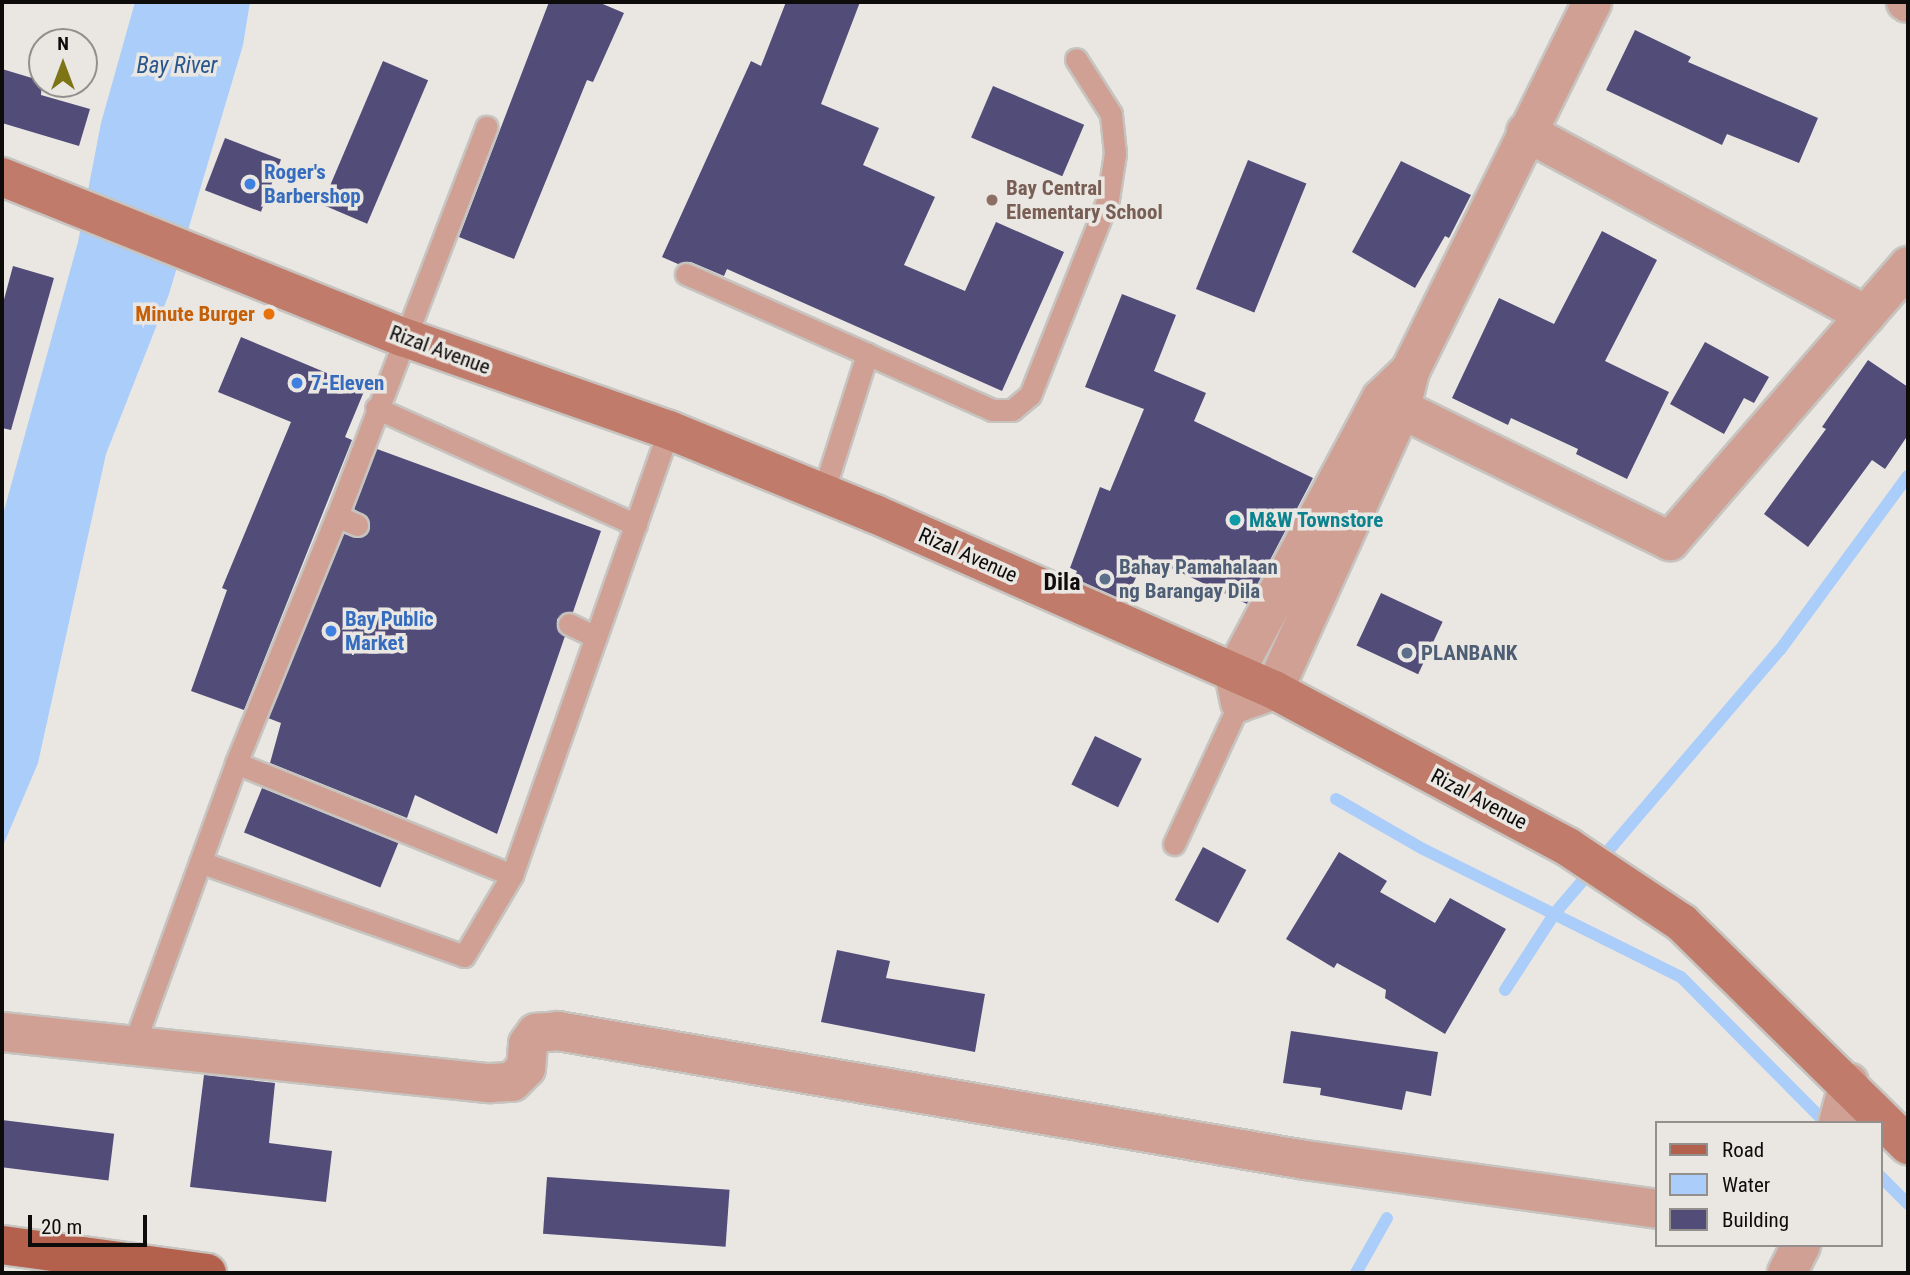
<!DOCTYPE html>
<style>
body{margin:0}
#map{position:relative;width:1910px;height:1275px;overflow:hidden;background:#eae7e3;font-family:"Roboto Condensed",sans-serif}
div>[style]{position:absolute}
.water>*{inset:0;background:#aacdf9}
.stream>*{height:12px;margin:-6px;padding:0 6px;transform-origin:6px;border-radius:6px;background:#aacdf9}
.building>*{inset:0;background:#524c79;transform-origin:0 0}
.roads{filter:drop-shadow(2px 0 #c7c4c0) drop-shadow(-2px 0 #c7c4c0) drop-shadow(0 2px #c7c4c0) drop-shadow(0 -2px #c7c4c0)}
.service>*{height:21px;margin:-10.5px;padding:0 10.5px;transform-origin:10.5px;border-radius:10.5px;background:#cfa093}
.minor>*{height:38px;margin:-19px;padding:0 19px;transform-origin:19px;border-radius:19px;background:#cfa093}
.secondary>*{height:38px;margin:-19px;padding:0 19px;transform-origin:19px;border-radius:19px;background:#c07b6a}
.primary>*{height:38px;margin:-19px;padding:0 19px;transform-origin:19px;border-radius:19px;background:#b3604c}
.dots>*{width:19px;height:19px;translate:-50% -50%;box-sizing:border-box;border:4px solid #eae7e3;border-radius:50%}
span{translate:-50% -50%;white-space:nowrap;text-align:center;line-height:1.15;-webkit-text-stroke:7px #eae7e3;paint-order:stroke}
.shop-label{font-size:21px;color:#366cbe;font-weight:700}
.left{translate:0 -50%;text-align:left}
.education-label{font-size:21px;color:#785e54;font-weight:700}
.food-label{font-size:21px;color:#c56008;font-weight:700}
.right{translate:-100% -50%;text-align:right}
.street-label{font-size:21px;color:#0d0c0b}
.culture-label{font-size:21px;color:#0d838f;font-weight:700}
.service-label{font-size:21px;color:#4e5e75;font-weight:700}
.water-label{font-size:23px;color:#29578d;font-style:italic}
.quarter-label{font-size:24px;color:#0d0c0b;font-weight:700}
.frame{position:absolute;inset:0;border:4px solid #0d0c0b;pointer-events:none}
.legend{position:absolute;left:1655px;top:1121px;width:228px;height:126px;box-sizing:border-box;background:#eae7e3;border:2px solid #928f8d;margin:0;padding:9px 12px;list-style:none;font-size:21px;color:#0d0c0b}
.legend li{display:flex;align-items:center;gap:14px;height:35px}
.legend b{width:35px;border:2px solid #928f8d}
.north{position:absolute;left:28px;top:28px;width:70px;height:70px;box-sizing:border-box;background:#eae7e3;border:2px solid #928f8d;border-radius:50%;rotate:0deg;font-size:19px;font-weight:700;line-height:28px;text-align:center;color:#0d0c0b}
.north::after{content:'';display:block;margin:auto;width:24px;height:32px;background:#7d7416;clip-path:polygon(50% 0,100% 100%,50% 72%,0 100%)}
.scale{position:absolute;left:28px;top:1215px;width:119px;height:32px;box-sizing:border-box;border:4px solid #0d0c0b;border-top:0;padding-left:9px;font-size:21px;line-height:24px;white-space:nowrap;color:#0d0c0b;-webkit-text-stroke:5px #eae7e3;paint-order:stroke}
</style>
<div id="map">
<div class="water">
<div style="clip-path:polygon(135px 2px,250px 2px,243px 45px,169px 294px,106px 454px,38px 763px,2px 848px,2px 518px,78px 242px,101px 123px)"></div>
</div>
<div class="stream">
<div style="left:1336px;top:799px;width:100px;rotate:29.9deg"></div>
<div style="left:1423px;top:849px;width:288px;rotate:26.4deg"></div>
<div style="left:1681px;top:977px;width:206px;rotate:45.2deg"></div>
<div style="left:1505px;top:990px;width:92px;rotate:-57deg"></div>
<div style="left:1555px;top:913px;width:346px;rotate:-49.5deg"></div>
<div style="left:1780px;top:650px;width:216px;rotate:-53.7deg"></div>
<div style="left:1880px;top:1176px;width:40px;rotate:45deg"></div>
<div style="left:1356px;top:1273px;width:63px;rotate:-60.6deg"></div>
</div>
<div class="building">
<div style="clip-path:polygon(549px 2px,598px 2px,624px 13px,593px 82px,587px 80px,514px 259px,459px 237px)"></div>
<div style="clip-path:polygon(786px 2px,860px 2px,821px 104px,879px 128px,863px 165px,935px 197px,904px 265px,965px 291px,996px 222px,1064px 252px,1002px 391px,727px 269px,724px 276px,691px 262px,678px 264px,662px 257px,751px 61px,761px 66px)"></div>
<div style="clip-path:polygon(1635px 30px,1691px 57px,1688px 62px,1818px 118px,1799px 163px,1727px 134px,1722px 145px,1606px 90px)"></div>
<div style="left:383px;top:61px;width:49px;height:156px;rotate:23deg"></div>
<div style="clip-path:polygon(2px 69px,42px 81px,41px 95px,90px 109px,79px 146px,2px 123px)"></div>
<div style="left:993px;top:86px;width:99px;height:56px;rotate:23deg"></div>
<div style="left:225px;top:138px;width:60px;height:56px;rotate:21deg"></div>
<div style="left:1248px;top:160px;width:63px;height:139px;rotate:22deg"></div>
<div style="clip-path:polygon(1401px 161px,1471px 195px,1449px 238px,1445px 236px,1415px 288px,1352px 252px)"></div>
<div style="clip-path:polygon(1602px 231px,1657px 260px,1605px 361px,1669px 392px,1627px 479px,1576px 454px,1578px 449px,1511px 418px,1508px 425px,1452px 398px,1499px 298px,1554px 324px)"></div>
<div style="clip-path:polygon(13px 266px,54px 278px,11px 430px,2px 428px,2px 307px)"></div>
<div style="clip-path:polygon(1122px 294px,1176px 315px,1154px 371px,1206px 393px,1194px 421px,1313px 478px,1247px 604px,1146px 556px,1125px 601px,1074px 578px,1077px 571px,1070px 568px,1100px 487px,1110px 491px,1144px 409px,1085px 387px)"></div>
<div style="clip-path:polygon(241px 337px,365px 389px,345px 437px,352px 440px,244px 710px,191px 691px,227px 590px,222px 588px,291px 422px,218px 392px)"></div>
<div style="clip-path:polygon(1705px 342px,1769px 377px,1754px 403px,1744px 398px,1724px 434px,1670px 404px)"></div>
<div style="clip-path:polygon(1868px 360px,1908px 387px,1908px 435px,1885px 469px,1872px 460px,1808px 547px,1764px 514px,1826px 429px,1822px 427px)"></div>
<div style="clip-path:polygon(377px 449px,601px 531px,573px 612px,557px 619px,558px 631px,565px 636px,497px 834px,415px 795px,407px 818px,270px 763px,281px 723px,268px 718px,344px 534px,359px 538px,369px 530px,367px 517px,354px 509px)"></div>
<div style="left:1381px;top:593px;width:68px;height:58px;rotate:25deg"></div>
<div style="left:1095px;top:736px;width:52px;height:54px;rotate:26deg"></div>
<div style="left:262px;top:788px;width:147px;height:48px;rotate:22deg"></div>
<div style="left:1203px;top:847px;width:49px;height:60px;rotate:28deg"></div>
<div style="clip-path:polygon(1339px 852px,1387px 881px,1380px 892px,1435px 923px,1450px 898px,1506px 929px,1445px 1034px,1385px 998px,1386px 990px,1337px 963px,1334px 968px,1286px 939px)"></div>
<div style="clip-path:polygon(837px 950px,890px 961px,886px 978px,985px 994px,975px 1052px,821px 1022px)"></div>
<div style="clip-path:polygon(1291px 1031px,1438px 1052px,1431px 1096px,1406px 1091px,1402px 1110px,1320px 1095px,1321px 1088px,1283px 1083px)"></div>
<div style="clip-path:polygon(204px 1075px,275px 1083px,269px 1143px,332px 1151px,326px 1202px,190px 1187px)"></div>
<div style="left:2px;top:1120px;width:113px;height:47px;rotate:7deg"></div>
<div style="left:547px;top:1177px;width:183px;height:57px;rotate:4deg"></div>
</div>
<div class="roads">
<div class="service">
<div style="left:686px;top:274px;width:198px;rotate:23.8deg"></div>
<div style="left:376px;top:408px;width:285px;rotate:24.2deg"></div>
<div style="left:823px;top:493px;width:146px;rotate:-72.4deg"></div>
<div style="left:867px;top:354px;width:137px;rotate:24.1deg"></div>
<div style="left:992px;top:410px;width:20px"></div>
<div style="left:1012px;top:410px;width:23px;rotate:-40deg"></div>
<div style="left:1030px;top:395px;width:211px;rotate:-68.3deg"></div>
<div style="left:1108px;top:199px;width:47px;rotate:-81.3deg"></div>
<div style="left:1115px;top:153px;width:39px;rotate:-96deg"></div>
<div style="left:1111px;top:114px;width:65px;rotate:-122.5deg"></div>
<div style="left:337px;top:516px;width:22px;rotate:24deg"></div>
<div style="left:569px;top:624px;width:28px;rotate:26deg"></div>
<div style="left:236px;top:763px;width:298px;rotate:22.1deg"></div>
<div style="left:1174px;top:844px;width:157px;rotate:-65.1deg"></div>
<div style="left:200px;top:862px;width:280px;rotate:19.6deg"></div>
<div style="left:464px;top:956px;width:94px;rotate:-59.3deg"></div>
<div style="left:512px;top:875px;width:472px;rotate:-70.6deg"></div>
<div style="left:134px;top:1044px;width:299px;rotate:-70deg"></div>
<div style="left:236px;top:763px;width:267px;rotate:-67.8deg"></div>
<div style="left:337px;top:516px;width:417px;rotate:-69deg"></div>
</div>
<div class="minor">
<div style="left:1906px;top:2px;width:2px;rotate:27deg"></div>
<div style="left:1526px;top:132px;width:386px;rotate:28.3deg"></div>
<div style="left:1410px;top:371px;width:40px;rotate:136deg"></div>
<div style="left:1381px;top:399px;width:312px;rotate:118.1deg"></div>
<div style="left:1234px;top:674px;width:29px;rotate:78deg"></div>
<div style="left:1240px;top:702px;width:36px;rotate:-19deg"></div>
<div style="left:1274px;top:690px;width:305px;rotate:-65.6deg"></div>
<div style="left:1400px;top:412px;width:42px;rotate:-76.3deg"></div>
<div style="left:1410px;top:371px;width:411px;rotate:-63.7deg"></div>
<div style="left:1381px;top:399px;width:322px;rotate:26.2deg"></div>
<div style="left:1670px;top:541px;width:364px;rotate:-49.1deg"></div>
<div style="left:2px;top:1032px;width:491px;rotate:6deg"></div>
<div style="left:490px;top:1083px;width:22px;rotate:-3deg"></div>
<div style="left:512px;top:1082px;width:20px;rotate:-45deg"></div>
<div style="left:526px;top:1068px;width:24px;rotate:-85deg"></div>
<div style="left:528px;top:1044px;width:14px;rotate:-54deg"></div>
<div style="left:536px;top:1033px;width:22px;rotate:-5deg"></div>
<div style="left:558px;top:1031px;width:758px;rotate:9.8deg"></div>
<div style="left:1305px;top:1160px;width:354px;rotate:7.9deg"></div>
<div style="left:1838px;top:1123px;width:42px;rotate:-75deg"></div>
<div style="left:1787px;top:1273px;width:31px;rotate:-63deg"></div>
</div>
<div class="secondary">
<div style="left:2px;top:177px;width:432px;rotate:21.8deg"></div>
<div style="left:403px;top:337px;width:282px;rotate:19.3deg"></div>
<div style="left:669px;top:430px;width:222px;rotate:22.2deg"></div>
<div style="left:875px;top:514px;width:436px;rotate:23.8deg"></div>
<div style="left:1274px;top:690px;width:333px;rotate:28.1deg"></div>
<div style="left:1568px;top:847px;width:137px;rotate:33.7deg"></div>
<div style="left:1682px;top:923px;width:317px;rotate:44.5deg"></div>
</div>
<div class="primary">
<div style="left:2px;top:1245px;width:207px;rotate:7.8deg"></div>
</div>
</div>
<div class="dots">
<div style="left:250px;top:184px;background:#3f7fe0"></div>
<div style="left:992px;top:200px;background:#8d6e63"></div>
<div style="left:269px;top:314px;background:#e8710a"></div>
<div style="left:297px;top:383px;background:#3f7fe0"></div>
<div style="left:1235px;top:520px;background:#0f9aa8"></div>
<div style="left:1105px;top:579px;background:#5c6f8a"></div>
<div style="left:331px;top:631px;background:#3f7fe0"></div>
<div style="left:1407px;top:653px;background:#5c6f8a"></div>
</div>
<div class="shop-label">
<span class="left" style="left:264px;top:184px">Roger's<br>Barbershop</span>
<span class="left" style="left:311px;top:383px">7-Eleven</span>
<span class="left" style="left:345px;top:631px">Bay Public<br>Market</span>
</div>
<div class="education-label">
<span class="left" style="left:1006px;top:200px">Bay Central<br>Elementary School</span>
</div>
<div class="food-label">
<span class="right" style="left:255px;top:314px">Minute Burger</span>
</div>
<div class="street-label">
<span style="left:440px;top:350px;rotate:20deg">Rizal Avenue</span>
<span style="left:968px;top:555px;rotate:24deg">Rizal Avenue</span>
<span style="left:1479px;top:799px;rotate:28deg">Rizal Avenue</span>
</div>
<div class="culture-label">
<span class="left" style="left:1249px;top:520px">M&amp;W Townstore</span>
</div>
<div class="service-label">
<span class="left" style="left:1119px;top:579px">Bahay Pamahalaan<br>ng Barangay Dila</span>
<span class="left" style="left:1421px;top:653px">PLANBANK</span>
</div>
<div class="water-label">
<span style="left:177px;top:66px">Bay River</span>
</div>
<div class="quarter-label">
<span style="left:1062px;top:583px">Dila</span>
</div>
<div class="frame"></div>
<ul class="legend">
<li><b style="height:9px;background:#b3604c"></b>Road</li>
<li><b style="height:19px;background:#aacdf9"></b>Water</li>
<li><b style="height:19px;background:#524c79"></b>Building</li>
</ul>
<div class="north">N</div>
<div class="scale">20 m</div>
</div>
